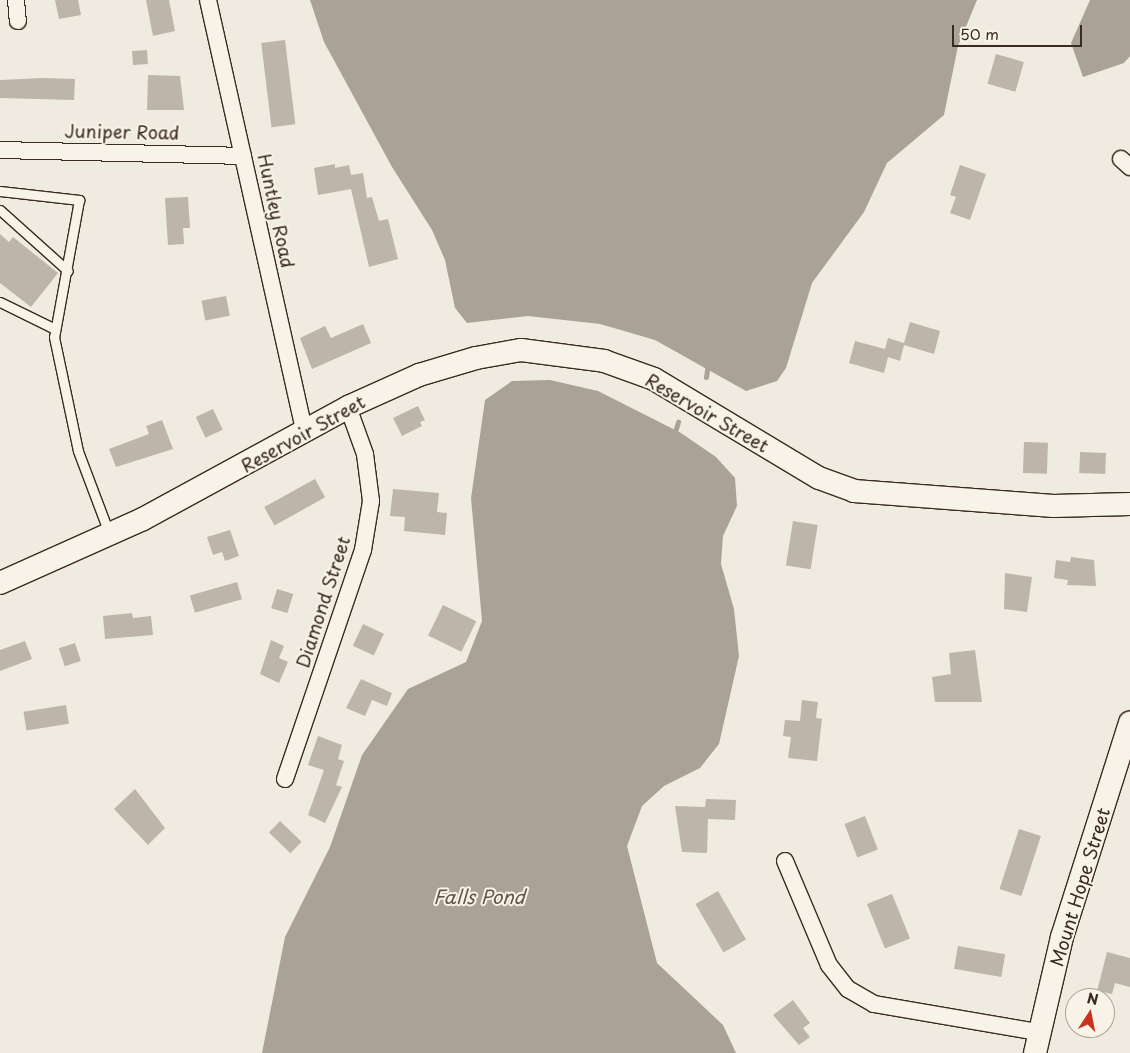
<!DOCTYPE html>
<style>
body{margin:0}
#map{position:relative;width:1130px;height:1053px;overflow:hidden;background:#efebe0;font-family:"Playpen Sans",sans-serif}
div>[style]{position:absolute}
.water>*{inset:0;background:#aaa296}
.stream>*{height:5px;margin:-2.5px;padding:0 2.5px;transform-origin:2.5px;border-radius:2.5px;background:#aaa296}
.building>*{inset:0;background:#bdb5aa;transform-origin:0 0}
.roads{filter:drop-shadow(1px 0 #3b2a1e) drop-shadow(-1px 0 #3b2a1e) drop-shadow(0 1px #3b2a1e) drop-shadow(0 -1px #3b2a1e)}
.lane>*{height:9px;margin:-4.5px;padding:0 4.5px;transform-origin:4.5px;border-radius:4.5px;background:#f7f3e8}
.street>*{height:16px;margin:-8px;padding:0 8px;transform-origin:8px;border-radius:8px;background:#f7f3e8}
.secondary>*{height:22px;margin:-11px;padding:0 11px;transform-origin:11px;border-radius:11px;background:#f7f3e8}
span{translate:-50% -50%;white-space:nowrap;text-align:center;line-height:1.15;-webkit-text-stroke:4px #f7f3e8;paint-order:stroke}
.street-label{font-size:18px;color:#3b2a1e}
.water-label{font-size:19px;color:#625448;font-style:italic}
.north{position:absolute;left:1065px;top:988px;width:50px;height:50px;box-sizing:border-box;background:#f7f3e8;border:1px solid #aca397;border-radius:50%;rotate:11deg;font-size:14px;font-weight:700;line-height:20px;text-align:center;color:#3b2a1e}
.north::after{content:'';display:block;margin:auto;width:18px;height:22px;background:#c8321e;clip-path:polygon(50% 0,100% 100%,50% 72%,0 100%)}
.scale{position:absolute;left:952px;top:25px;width:130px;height:22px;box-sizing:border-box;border:2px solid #3b2a1e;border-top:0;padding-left:6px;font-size:15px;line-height:18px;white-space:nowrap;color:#3b2a1e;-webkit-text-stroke:4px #f7f3e8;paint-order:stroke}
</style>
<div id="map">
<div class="water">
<div style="clip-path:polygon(310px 0,977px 0,958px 46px,944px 115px,887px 163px,864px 212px,812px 283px,786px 368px,777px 381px,746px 391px,655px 340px,600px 324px,528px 316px,467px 323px,455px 308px,445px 260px,432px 230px,392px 167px,324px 42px)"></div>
<div style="clip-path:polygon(1090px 0,1130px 0,1130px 56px,1124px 63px,1083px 77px,1071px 43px)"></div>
<div style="clip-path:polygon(550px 380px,598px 391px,681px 433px,716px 457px,735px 478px,737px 506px,723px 536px,721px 564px,734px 609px,739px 656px,719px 744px,700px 768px,664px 786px,642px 806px,627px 846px,657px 963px,723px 1025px,736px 1053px,262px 1053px,285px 937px,330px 847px,362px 755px,408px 689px,466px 662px,482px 621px,471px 498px,485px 400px,512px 381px)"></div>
</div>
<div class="stream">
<div style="left:706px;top:377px;width:14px;rotate:-82deg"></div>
<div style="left:674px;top:435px;width:14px;rotate:-73deg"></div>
</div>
<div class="building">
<div style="clip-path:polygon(55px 0,78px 0,81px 15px,59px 19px)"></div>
<div style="clip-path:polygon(146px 0,169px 0,175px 31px,153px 36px)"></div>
<div style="left:285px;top:40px;width:85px;height:24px;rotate:83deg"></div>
<div style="left:147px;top:50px;width:14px;height:15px;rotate:86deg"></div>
<div style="left:996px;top:54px;width:29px;height:31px;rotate:16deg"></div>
<div style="clip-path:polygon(148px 75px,180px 76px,184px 110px,147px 110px)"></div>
<div style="clip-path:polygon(42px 78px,75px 79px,74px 100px,0 98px,0 80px)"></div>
<div style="clip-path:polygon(335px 164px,335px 168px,349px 165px,351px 175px,363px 173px,367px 198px,372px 197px,379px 221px,388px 219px,398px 259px,369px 267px,351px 189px,318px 195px,314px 168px)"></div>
<div style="clip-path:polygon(960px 165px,986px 174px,970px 220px,950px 213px,956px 197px,950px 195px)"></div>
<div style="clip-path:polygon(188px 197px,190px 228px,183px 228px,184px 244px,168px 245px,165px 198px)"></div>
<div style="clip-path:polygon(0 234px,9px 242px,13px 237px,58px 273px,31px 307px,0 283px)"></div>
<div style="left:226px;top:296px;width:20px;height:25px;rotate:79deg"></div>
<div style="clip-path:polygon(910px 322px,940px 331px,934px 354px,904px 345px,900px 361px,888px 357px,884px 373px,849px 363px,855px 341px,885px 349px,888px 338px,904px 343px)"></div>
<div style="clip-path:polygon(363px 324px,371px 343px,312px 369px,300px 338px,325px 326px,331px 338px)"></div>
<div style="clip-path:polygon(418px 406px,425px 420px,420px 422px,422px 426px,402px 436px,393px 418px)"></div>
<div style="left:213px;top:409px;width:23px;height:19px;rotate:65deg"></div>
<div style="clip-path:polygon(162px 420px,173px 449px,116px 467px,109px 449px,149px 434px,146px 426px)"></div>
<div style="left:1024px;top:442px;width:24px;height:31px;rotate:2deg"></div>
<div style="left:1080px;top:452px;width:26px;height:21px;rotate:2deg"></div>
<div style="left:315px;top:479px;width:21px;height:58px;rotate:61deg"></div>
<div style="clip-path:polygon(393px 489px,439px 493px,437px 512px,447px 513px,445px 535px,404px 531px,405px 517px,390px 516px)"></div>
<div style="left:793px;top:521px;width:25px;height:45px;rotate:9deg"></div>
<div style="clip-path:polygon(230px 530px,239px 556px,225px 561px,222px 552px,213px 555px,207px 537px)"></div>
<div style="clip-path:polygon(1071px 557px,1094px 560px,1096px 586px,1067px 585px,1068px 580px,1054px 578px,1056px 560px,1070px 562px)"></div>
<div style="clip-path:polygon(1005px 573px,1032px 577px,1027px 612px,1004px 609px)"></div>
<div style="left:237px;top:582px;width:18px;height:49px;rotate:74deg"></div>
<div style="left:277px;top:589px;width:17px;height:20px;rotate:17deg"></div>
<div style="left:443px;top:605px;width:37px;height:34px;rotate:26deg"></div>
<div style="clip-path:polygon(132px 613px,133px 618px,151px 616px,153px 635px,105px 639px,103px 616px)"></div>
<div style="left:363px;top:624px;width:23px;height:24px;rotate:25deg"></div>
<div style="clip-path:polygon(271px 640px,284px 646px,279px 658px,288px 662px,279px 683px,260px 674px)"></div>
<div style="clip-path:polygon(25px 641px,32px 659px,0 671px,0 650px)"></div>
<div style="left:75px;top:643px;width:19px;height:17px;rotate:72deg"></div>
<div style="clip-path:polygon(975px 650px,982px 702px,935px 702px,932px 677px,951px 674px,949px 653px)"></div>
<div style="clip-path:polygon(361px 679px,392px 693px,387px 706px,372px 700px,365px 716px,346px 708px)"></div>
<div style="clip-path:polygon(802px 700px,818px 702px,816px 718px,822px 719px,817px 761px,788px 758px,791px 737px,783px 736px,785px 720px,800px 721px)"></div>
<div style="left:66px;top:705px;width:19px;height:43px;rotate:81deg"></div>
<div style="clip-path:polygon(318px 736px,342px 745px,338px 759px,344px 761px,336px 785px,342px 787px,325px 823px,308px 815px,324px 770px,308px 765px)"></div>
<div style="clip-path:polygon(135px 789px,165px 828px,148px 845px,114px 809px)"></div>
<div style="clip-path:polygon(706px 799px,736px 800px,735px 820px,708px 819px,707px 853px,682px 852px,675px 806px,705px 807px)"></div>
<div style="left:865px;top:816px;width:36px;height:22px;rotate:69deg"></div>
<div style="left:280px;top:821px;width:30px;height:16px;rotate:44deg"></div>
<div style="left:1019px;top:829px;width:23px;height:63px;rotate:18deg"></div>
<div style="left:718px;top:891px;width:56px;height:26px;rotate:60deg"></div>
<div style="left:892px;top:894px;width:48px;height:27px;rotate:68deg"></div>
<div style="left:958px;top:946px;width:48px;height:23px;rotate:10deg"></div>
<div style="clip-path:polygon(1107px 952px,1130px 958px,1130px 987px,1115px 983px,1112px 994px,1097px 991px)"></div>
<div style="clip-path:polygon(793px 1000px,810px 1023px,803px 1028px,810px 1037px,799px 1045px,773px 1015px)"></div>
</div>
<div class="roads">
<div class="lane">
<div style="left:0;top:191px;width:80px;rotate:6.5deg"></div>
<div style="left:79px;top:200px;width:139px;rotate:100.3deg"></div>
<div style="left:54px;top:337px;width:116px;rotate:78.1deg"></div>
<div style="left:78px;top:451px;width:88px;rotate:69.3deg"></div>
<div style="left:0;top:210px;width:91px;rotate:41.9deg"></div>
<div style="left:0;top:302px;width:61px;rotate:26.1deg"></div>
</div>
<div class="street">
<div style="left:16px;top:0;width:21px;rotate:85deg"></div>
<div style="left:208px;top:0;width:442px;rotate:77.4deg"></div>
<div style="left:0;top:150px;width:243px;rotate:1.4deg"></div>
<div style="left:1121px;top:159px;width:12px;rotate:42deg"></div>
<div style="left:285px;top:779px;width:242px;rotate:-71.2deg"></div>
<div style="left:363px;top:550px;width:50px;rotate:-80.7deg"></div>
<div style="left:371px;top:501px;width:47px;rotate:-97.3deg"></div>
<div style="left:365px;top:454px;width:50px;rotate:-109.9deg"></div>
<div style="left:785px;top:861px;width:113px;rotate:67.1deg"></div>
<div style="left:829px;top:965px;width:31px;rotate:52deg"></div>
<div style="left:848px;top:989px;width:30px;rotate:30deg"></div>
<div style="left:874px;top:1004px;width:166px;rotate:9.7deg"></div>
</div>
<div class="secondary">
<div style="left:0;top:583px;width:157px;rotate:-24.1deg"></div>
<div style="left:143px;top:519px;width:234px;rotate:-28.6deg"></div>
<div style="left:348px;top:407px;width:78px;rotate:-24.3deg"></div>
<div style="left:419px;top:375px;width:59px;rotate:-16.6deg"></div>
<div style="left:476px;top:358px;width:46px;rotate:-10.1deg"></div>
<div style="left:521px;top:350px;width:84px;rotate:7.5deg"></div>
<div style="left:604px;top:361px;width:53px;rotate:19.8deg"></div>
<div style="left:654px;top:379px;width:192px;rotate:31deg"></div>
<div style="left:819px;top:478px;width:37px;rotate:20deg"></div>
<div style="left:854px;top:491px;width:200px;rotate:4.3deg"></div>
<div style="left:1053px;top:506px;width:77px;rotate:-1.5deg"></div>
<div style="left:1035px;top:1053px;width:119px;rotate:-76.9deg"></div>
<div style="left:1062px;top:937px;width:225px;rotate:-72.4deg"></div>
</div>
</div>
<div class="street-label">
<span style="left:122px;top:132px;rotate:1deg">Juniper Road</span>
<span style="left:276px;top:211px;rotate:78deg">Huntley Road</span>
<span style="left:707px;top:413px;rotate:30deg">Reservoir Street</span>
<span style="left:303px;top:434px;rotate:-29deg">Reservoir Street</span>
<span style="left:323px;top:602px;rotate:-72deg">Diamond Street</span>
<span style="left:1080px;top:887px;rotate:-73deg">Mount Hope Street</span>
</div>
<div class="water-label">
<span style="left:479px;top:897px">Falls Pond</span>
</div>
<div class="north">N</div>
<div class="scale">50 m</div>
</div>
